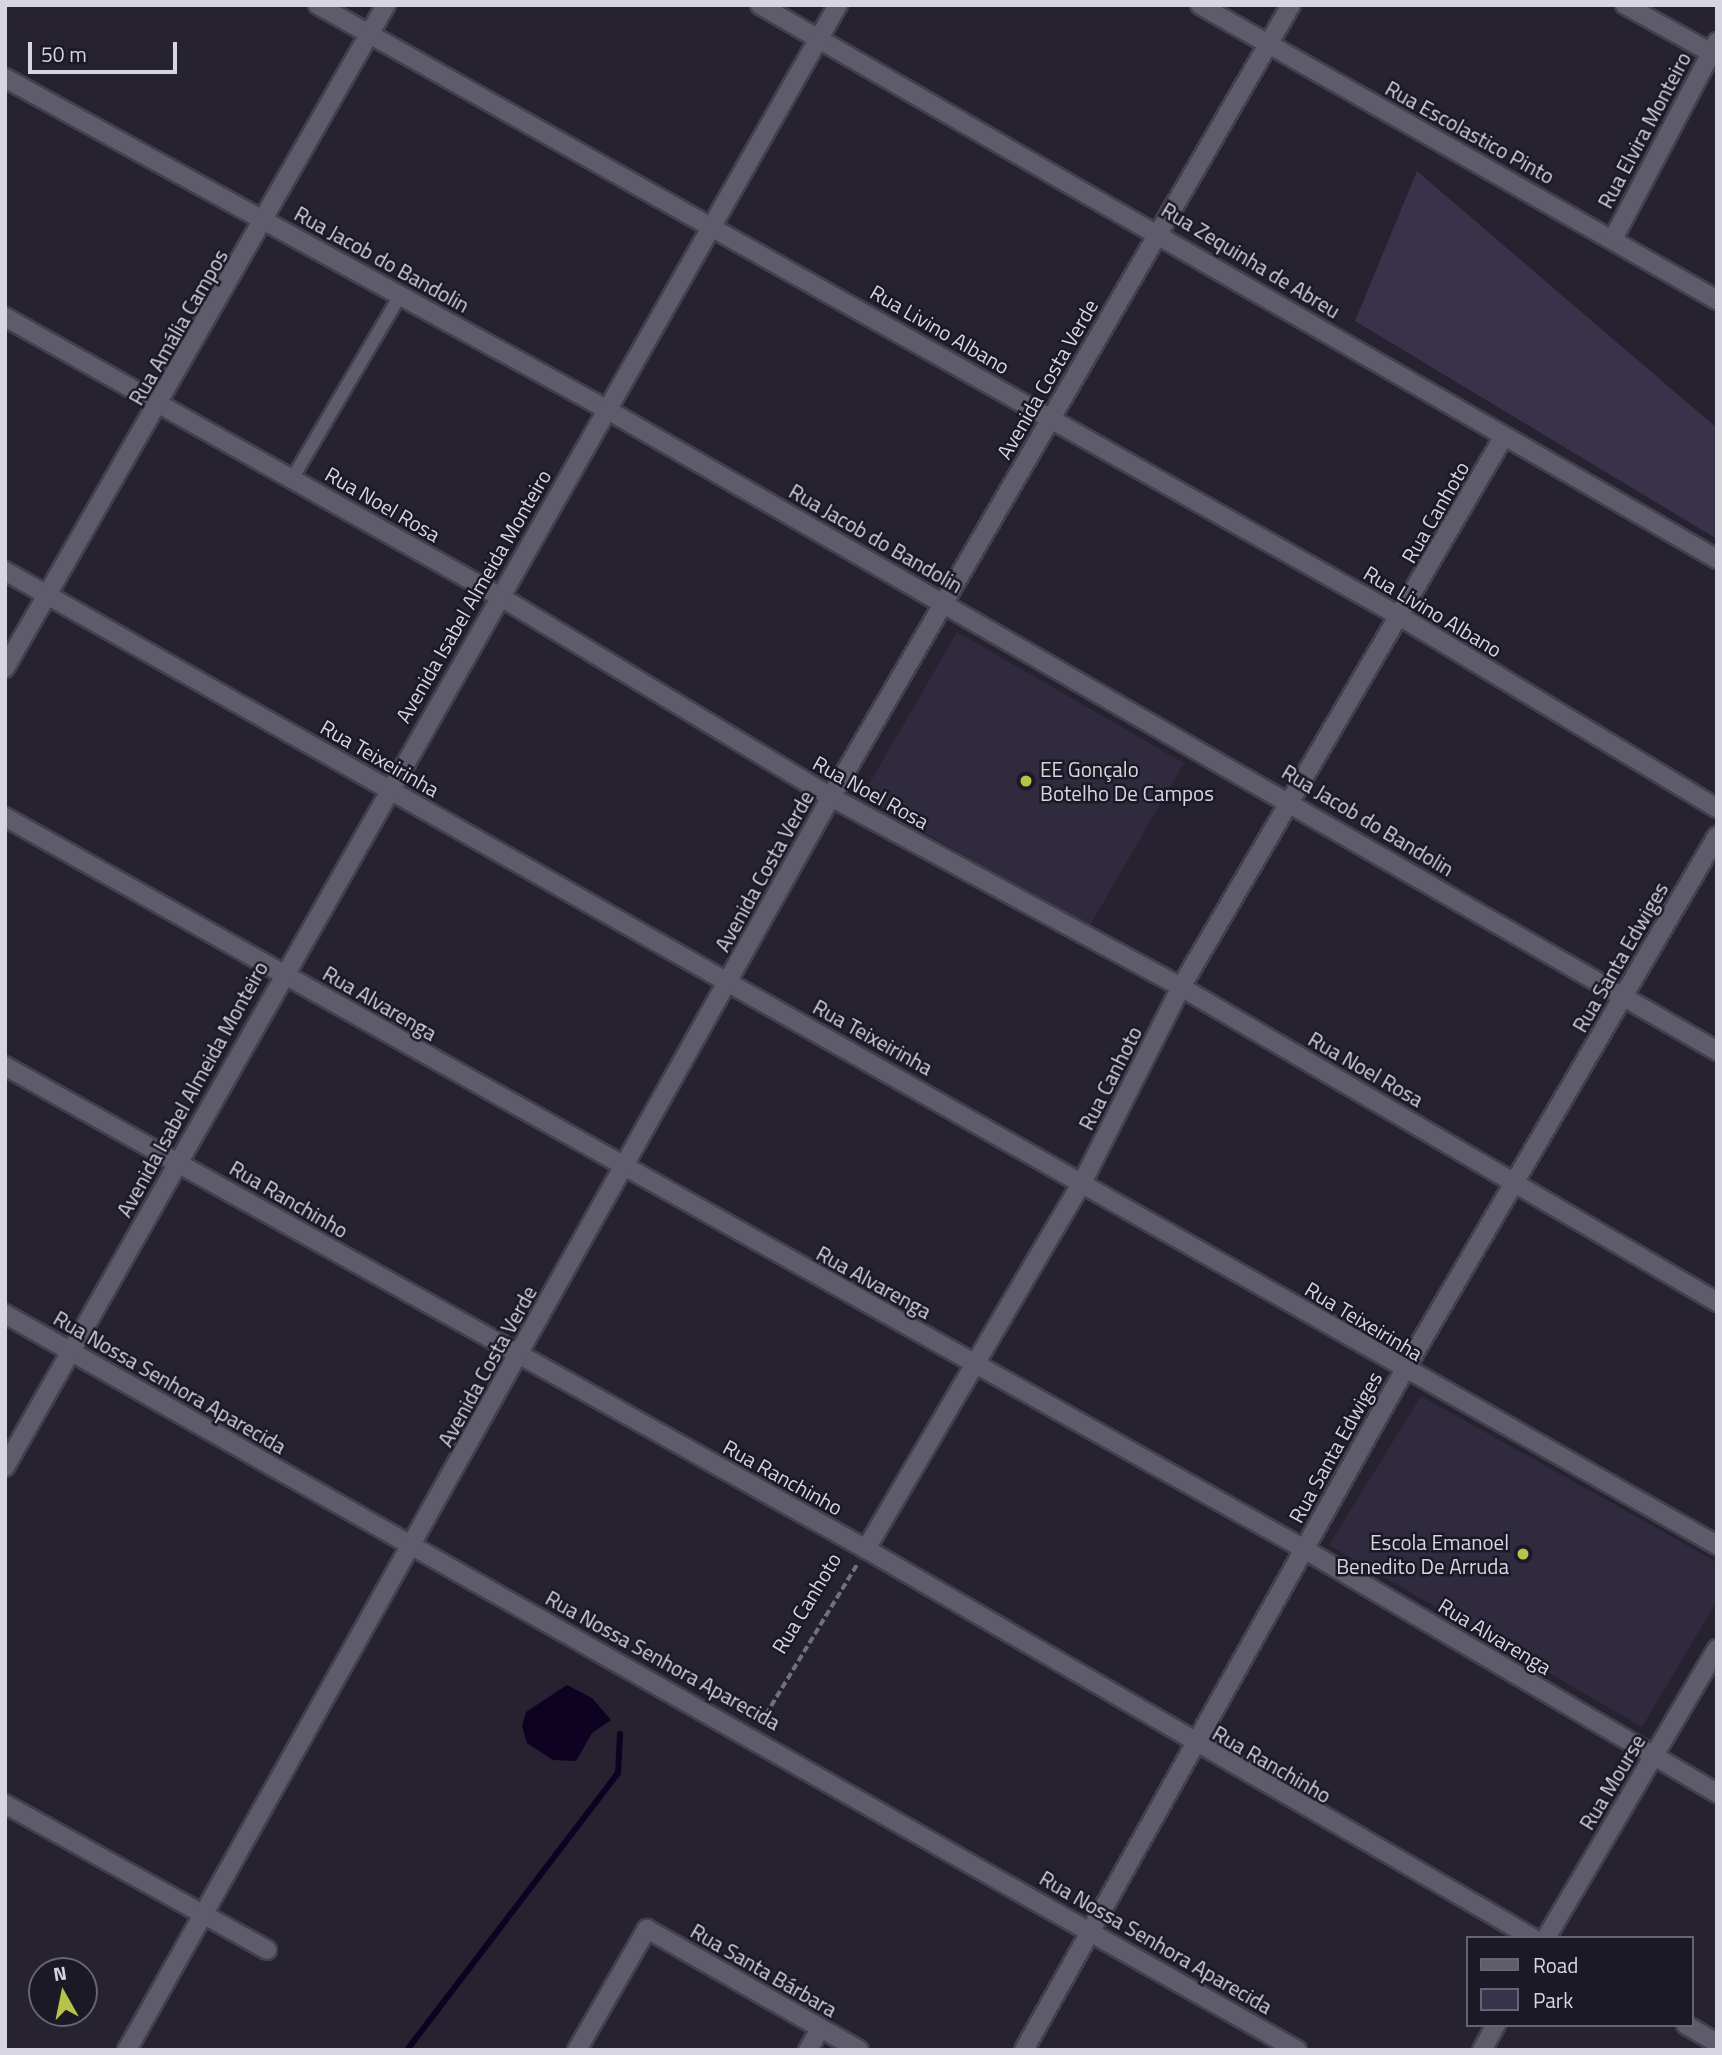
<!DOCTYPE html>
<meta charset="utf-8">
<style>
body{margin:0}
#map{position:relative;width:1722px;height:2055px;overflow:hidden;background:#262230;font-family:"Titillium Web",sans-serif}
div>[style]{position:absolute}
.built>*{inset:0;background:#2f2a3e;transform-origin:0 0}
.green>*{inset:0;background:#38324b}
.water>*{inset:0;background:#0e0222}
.stream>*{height:6px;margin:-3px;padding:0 3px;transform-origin:3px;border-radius:3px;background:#0e0222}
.path>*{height:3.5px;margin-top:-1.75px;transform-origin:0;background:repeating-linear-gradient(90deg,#73707d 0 7px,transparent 0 10.5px)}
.roads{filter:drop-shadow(2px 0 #43404c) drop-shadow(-2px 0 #43404c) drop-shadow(0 2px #43404c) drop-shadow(0 -2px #43404c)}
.service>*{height:12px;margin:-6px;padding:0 6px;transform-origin:6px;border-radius:6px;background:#5e5b6b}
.minor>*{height:18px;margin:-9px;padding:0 9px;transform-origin:9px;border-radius:9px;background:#5e5b6b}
.tertiary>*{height:18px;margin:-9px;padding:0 9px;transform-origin:9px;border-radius:9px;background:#5e5b6b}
.dots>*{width:19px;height:19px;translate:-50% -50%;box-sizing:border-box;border:4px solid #1c1926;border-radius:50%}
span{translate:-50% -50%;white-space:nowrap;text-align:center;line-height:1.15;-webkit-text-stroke:5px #1c1926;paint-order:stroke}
.street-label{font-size:21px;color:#d7d5df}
.poi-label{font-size:21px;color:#d7d5df}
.left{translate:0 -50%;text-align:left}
.right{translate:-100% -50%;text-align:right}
.frame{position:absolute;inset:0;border:7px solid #d7d5df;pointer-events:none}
.legend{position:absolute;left:1466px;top:1936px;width:228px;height:91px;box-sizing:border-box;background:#1c1926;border:2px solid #676470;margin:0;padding:9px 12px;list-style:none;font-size:21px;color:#d7d5df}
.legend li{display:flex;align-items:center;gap:14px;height:35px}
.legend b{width:35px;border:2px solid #676470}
.north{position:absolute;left:28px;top:1957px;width:70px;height:70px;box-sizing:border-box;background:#1c1926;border:2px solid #676470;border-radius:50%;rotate:351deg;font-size:19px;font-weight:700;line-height:28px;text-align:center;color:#d7d5df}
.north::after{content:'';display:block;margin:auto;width:24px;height:32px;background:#b6c249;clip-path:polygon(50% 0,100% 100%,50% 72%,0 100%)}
.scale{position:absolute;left:28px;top:42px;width:149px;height:32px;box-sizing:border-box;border:4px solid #d7d5df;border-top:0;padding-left:9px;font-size:21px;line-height:24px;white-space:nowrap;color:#d7d5df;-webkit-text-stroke:5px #1c1926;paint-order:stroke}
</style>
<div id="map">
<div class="built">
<div style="left:957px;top:632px;width:262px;height:190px;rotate:30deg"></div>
<div style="clip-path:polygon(1421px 1396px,1717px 1562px,1717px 1601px,1642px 1727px,1329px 1545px)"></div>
</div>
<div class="green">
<div style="clip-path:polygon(1417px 171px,1717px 428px,1717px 539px,1355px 321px)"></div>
</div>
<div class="water">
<div style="clip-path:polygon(567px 1685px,592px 1698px,611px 1720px,592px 1733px,576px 1761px,553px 1760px,527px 1743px,522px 1726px,526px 1712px)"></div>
</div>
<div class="stream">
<div style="left:407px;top:2050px;width:348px;rotate:-52.7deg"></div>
<div style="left:618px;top:1773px;width:39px;rotate:-87deg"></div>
</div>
<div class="path">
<div style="left:760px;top:1724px;width:188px;rotate:-58.7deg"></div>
</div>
<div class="roads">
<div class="service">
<div style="left:292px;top:479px;width:212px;rotate:-59.5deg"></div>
</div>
<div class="minor">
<div style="left:318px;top:5px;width:1244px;rotate:29.47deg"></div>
<div style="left:1401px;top:617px;width:369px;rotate:31.2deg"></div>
<div style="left:760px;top:5px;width:1106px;rotate:30.07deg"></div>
<div style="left:1200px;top:5px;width:595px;rotate:29.71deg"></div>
<div style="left:1625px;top:5px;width:105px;rotate:29deg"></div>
<div style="left:5px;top:78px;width:686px;rotate:28.84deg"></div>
<div style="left:606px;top:409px;width:1283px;rotate:30.02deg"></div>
<div style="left:1613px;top:239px;width:223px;rotate:-62.2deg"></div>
<div style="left:5px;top:317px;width:567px;rotate:29.46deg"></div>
<div style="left:499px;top:596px;width:388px;rotate:31.2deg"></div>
<div style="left:831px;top:797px;width:398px;rotate:28.5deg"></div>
<div style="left:1181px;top:987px;width:622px;rotate:30.44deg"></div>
<div style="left:5px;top:571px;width:1970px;rotate:29.64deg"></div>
<div style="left:5px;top:817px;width:1491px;rotate:29.4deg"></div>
<div style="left:1304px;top:1549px;width:480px;rotate:30.6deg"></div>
<div style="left:5px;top:1066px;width:987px;rotate:29.29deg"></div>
<div style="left:866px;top:1549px;width:772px;rotate:30.25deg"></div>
<div style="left:5px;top:1314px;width:1487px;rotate:29.67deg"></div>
<div style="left:5px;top:1467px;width:1683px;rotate:-60.33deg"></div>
<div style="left:866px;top:1549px;width:427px;rotate:-59.5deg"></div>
<div style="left:1083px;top:1181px;width:217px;rotate:-63.2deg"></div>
<div style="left:1181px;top:987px;width:636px;rotate:-59.61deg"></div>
<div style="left:5px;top:1804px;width:300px;rotate:29.1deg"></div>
<div style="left:1546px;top:1938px;width:336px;rotate:-59.4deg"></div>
<div style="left:1686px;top:2025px;width:36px;rotate:30deg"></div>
<div style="left:127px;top:2050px;width:1437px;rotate:-60.67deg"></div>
<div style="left:831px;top:797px;width:916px;rotate:-59.85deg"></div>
<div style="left:577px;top:2050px;width:140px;rotate:-60deg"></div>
<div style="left:647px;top:1929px;width:244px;rotate:29.7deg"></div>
<div style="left:808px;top:2050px;width:25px;rotate:-61deg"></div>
<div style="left:1024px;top:2050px;width:778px;rotate:-60.77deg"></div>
<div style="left:1404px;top:1371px;width:620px;rotate:-59.67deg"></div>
<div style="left:1482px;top:2050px;width:29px;rotate:-61deg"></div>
</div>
<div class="tertiary">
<div style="left:5px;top:668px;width:765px;rotate:-60.12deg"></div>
</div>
</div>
<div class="dots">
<div style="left:1026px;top:781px;background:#b6c249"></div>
<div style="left:1523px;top:1554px;background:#b6c249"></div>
</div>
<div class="street-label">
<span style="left:1644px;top:130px;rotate:-62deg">Rua Elvira Monteiro</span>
<span style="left:1470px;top:132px;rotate:29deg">Rua Escolastico Pinto</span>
<span style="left:382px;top:259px;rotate:29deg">Rua Jacob do Bandolin</span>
<span style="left:1251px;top:260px;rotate:31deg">Rua Zequinha de Abreu</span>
<span style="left:178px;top:327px;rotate:-60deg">Rua Amália Campos</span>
<span style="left:940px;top:329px;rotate:30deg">Rua Livino Albano</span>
<span style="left:1047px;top:379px;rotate:-60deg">Avenida Costa Verde</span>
<span style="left:383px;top:504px;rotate:30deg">Rua Noel Rosa</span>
<span style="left:1435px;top:512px;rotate:-60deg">Rua Canhoto</span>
<span style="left:876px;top:538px;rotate:30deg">Rua Jacob do Bandolin</span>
<span style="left:473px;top:596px;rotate:-60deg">Avenida Isabel Almeida Monteiro</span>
<span style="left:1433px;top:611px;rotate:31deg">Rua Livino Albano</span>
<span style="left:380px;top:758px;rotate:30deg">Rua Teixeirinha</span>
<span style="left:871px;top:792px;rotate:29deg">Rua Noel Rosa</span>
<span style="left:1368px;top:820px;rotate:31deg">Rua Jacob do Bandolin</span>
<span style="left:764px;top:871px;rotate:-61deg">Avenida Costa Verde</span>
<span style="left:1620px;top:957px;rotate:-60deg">Rua Santa Edwiges</span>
<span style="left:380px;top:1003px;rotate:30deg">Rua Alvarenga</span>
<span style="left:873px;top:1037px;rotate:29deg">Rua Teixeirinha</span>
<span style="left:1366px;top:1069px;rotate:30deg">Rua Noel Rosa</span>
<span style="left:1110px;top:1078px;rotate:-63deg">Rua Canhoto</span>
<span style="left:192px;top:1089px;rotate:-61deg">Avenida Isabel Almeida Monteiro</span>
<span style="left:289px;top:1199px;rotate:30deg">Rua Ranchinho</span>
<span style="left:874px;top:1282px;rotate:29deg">Rua Alvarenga</span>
<span style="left:1364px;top:1321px;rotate:31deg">Rua Teixeirinha</span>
<span style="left:487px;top:1366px;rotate:-61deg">Avenida Costa Verde</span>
<span style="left:170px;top:1382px;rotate:30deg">Rua Nossa Senhora Aparecida</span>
<span style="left:1335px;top:1447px;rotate:-61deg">Rua Santa Edwiges</span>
<span style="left:783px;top:1477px;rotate:29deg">Rua Ranchinho</span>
<span style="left:806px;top:1603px;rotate:-59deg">Rua Canhoto</span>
<span style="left:1495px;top:1636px;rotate:31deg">Rua Alvarenga</span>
<span style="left:663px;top:1660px;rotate:29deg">Rua Nossa Senhora Aparecida</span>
<span style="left:1272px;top:1764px;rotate:30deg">Rua Ranchinho</span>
<span style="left:1612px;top:1782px;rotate:-59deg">Rua Mourse</span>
<span style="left:1156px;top:1942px;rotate:30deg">Rua Nossa Senhora Aparecida</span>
<span style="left:764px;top:1970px;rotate:30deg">Rua Santa Bárbara</span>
</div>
<div class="poi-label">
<span class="left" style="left:1040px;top:781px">EE Gonçalo<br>Botelho De Campos</span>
<span class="right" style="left:1509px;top:1554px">Escola Emanoel<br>Benedito De Arruda</span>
</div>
<div class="frame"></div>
<ul class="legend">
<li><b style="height:9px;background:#5e5b6b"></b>Road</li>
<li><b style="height:19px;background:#38324b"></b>Park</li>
</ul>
<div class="north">N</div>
<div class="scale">50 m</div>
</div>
